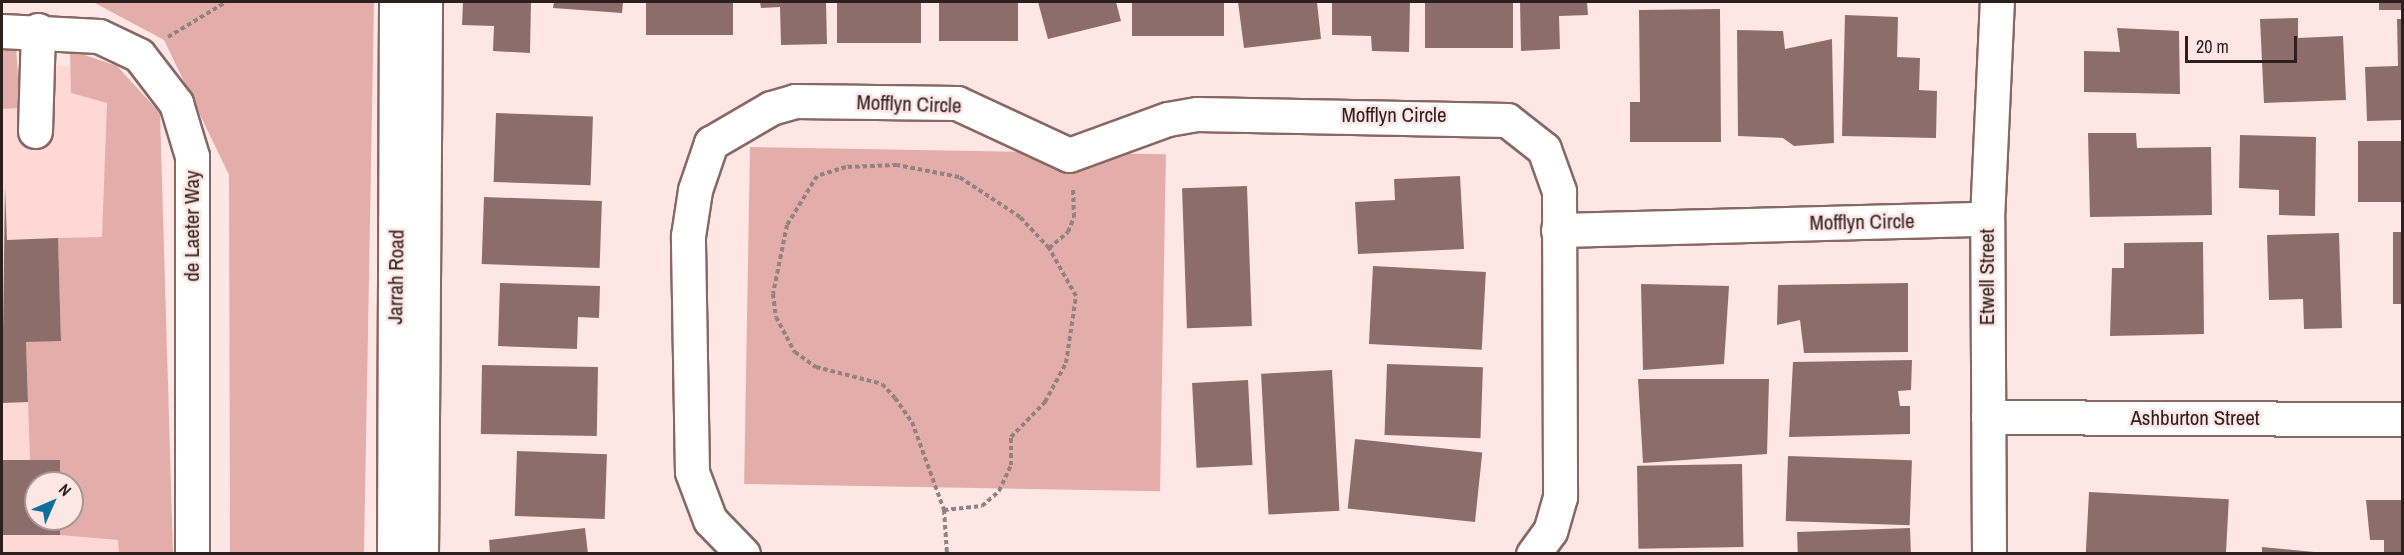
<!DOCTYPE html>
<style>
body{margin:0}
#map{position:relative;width:2404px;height:555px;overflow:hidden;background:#fde6e4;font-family:"Archivo Narrow",sans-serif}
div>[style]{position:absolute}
.built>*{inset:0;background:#fdd8d5}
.green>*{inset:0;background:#e3aeaa;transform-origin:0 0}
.building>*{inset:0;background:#8d6d6a;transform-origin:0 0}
.path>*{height:4px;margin-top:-2px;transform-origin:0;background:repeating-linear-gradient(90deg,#948280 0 4.5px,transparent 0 7.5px)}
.roads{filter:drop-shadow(2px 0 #886865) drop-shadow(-2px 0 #886865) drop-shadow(0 2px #886865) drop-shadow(0 -2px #886865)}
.minor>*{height:33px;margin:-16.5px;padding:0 16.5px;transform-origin:16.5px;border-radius:16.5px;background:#fff}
span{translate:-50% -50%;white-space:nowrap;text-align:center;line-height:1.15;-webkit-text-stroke:5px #fde6e4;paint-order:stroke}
.street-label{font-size:21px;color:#2c1f1e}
.frame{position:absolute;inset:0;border:3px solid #2c1f1e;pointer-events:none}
.north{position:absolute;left:24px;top:471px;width:60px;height:60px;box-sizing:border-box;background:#fde6e4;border:2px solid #a99695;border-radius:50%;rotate:45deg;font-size:16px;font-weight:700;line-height:24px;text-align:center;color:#2c1f1e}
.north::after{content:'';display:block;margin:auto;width:21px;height:27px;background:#0c6f9c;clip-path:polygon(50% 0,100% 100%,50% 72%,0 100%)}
.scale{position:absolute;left:2185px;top:36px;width:112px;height:27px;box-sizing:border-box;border:3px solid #2c1f1e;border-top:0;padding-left:8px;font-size:18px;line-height:21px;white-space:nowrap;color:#2c1f1e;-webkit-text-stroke:4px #fde6e4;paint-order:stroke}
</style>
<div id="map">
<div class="built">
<div style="clip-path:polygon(evenodd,50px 64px,89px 70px,117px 82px,157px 553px,2px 553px,2px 65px,50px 64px,36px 483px,72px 483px,72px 519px,36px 519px,36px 483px)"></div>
</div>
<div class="green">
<div style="clip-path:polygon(93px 2px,374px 2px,364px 553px,230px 553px,229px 175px,164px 40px)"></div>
<div style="clip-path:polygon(16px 47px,20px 108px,2px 109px,2px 48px)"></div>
<div style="clip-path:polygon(70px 50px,117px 66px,160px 113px,173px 553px,119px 553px,118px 540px,60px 535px,60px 519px,72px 519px,72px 483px,60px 483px,60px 460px,30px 460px,26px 342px,61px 340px,58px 238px,102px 237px,107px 103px,71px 93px)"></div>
<div style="left:750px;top:147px;width:416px;height:337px;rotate:1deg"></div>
</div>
<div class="building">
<div style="clip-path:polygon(463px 2px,531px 2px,530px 53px,493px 51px,494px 26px,462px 25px)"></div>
<div style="clip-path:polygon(554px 2px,623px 2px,622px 13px,553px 8px)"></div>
<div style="left:646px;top:2px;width:87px;height:33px"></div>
<div style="clip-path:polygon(760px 2px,826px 2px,827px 44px,781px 45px,780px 7px,761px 8px)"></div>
<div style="left:837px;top:2px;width:84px;height:41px"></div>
<div style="left:939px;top:2px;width:79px;height:39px"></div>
<div style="clip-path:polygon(1038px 2px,1116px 2px,1121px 21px,1048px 39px)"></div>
<div style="left:1132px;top:2px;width:92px;height:34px"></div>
<div style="clip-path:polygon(1238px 2px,1317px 2px,1321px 39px,1244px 48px)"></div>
<div style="clip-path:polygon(1332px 2px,1410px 2px,1409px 52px,1372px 51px,1371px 36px,1332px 35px)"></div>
<div style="left:1425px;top:2px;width:88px;height:46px"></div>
<div style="clip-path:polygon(1520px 2px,1587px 2px,1588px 15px,1559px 16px,1560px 49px,1521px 51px)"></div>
<div style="left:2379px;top:2px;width:23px;height:8px"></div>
<div style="clip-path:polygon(1720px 9px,1721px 142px,1630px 142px,1630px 102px,1640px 102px,1639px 10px)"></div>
<div style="clip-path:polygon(1845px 15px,1898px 17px,1897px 57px,1920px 58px,1919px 90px,1937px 91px,1936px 138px,1842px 136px)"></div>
<div style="clip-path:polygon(2298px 18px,2298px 38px,2343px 36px,2346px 100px,2264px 103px,2260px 19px)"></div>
<div style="clip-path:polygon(2397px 19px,2402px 19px,2402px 120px,2367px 121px,2365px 67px,2398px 66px)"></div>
<div style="clip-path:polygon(2117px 28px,2179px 31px,2180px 94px,2084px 92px,2084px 51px,2120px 52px)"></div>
<div style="clip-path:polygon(1737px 30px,1783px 31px,1785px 49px,1832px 39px,1834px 143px,1794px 146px,1783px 138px,1738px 136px)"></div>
<div style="left:496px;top:113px;width:97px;height:69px;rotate:2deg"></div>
<div style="clip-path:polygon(2088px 133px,2136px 133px,2137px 148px,2211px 147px,2212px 215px,2090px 217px)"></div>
<div style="clip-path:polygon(2240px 135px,2316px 137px,2315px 216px,2279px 215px,2279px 190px,2239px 188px)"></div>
<div style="left:2358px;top:141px;width:44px;height:61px"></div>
<div style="clip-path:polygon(1460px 176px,1464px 249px,1358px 254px,1355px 202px,1395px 200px,1394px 179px)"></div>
<div style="left:1247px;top:186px;width:140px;height:65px;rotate:88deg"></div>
<div style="clip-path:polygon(5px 187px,7px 240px,58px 238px,61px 341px,26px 342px,28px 402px,2px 403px)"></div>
<div style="left:484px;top:197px;width:118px;height:67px;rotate:2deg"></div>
<div style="left:2393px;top:232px;width:9px;height:72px"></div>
<div style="clip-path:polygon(2339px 233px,2342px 328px,2304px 329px,2303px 299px,2269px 300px,2267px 235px)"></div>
<div style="clip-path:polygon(2203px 242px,2204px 334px,2110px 336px,2112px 268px,2124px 268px,2124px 243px)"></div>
<div style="left:1373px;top:266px;width:113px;height:78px;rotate:3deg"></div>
<div style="clip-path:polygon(500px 283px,600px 286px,599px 318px,578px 317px,577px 349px,498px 346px)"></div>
<div style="clip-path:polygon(1908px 283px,1908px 352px,1804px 353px,1800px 320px,1777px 325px,1778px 285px)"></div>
<div style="clip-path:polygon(1641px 284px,1729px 286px,1724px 364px,1643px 370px)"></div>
<div style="clip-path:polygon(1912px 360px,1911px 390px,1898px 391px,1900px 406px,1910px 406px,1910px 434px,1789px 437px,1793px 362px)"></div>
<div style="left:1387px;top:364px;width:96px;height:71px;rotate:2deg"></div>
<div style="left:482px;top:365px;width:116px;height:69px;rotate:1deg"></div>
<div style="left:1332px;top:370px;width:141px;height:71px;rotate:87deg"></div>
<div style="clip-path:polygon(1638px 379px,1769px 379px,1767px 454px,1643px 463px)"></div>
<div style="left:1248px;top:380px;width:85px;height:56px;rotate:87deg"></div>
<div style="left:1355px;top:439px;width:128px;height:70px;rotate:6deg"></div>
<div style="left:517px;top:451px;width:90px;height:65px;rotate:2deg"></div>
<div style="left:1788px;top:456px;width:124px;height:65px;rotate:2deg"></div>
<div style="clip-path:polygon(2px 460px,60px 460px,60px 483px,36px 483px,36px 519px,60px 519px,60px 535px,2px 535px)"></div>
<div style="left:1742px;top:464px;width:83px;height:105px;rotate:89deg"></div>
<div style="left:2089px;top:492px;width:140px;height:62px;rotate:3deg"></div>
<div style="clip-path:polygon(2366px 500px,2402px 500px,2402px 554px,2384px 554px,2384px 540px,2370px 540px)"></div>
<div style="clip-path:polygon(585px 528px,588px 554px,490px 554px,489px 540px)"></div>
<div style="left:1910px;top:528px;width:26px;height:113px;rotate:88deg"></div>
<div style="clip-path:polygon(2262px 547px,2314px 552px,2314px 554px,2262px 554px)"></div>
</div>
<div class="path">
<div style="left:168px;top:37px;width:68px;rotate:-31.1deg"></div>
<div style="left:1049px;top:248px;width:25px;rotate:-40deg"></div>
<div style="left:1068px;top:232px;width:16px;rotate:-68deg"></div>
<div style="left:1074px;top:217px;width:27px;rotate:-92deg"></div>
<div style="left:944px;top:510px;width:38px;rotate:-6deg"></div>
<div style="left:982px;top:506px;width:23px;rotate:-41deg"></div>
<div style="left:999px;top:491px;width:29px;rotate:-65deg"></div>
<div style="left:1011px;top:465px;width:28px;rotate:-90deg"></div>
<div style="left:1011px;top:437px;width:49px;rotate:-45.8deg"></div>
<div style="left:1045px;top:402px;width:44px;rotate:-61.7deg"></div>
<div style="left:1066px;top:363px;width:68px;rotate:-81.5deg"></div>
<div style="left:1076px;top:296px;width:55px;rotate:-119.4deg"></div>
<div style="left:1049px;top:248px;width:42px;rotate:-133.1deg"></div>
<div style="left:1020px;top:217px;width:73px;rotate:-146.7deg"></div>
<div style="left:959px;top:177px;width:63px;rotate:-169deg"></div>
<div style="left:897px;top:165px;width:51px;rotate:177.8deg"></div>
<div style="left:846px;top:167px;width:30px;rotate:163deg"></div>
<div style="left:817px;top:176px;width:57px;rotate:121.5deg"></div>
<div style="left:787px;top:225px;width:70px;rotate:101.5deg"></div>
<div style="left:773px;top:294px;width:23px;rotate:83deg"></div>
<div style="left:776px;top:317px;width:40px;rotate:62deg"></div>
<div style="left:795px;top:352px;width:26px;rotate:36deg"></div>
<div style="left:816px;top:367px;width:68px;rotate:14.4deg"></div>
<div style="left:882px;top:384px;width:19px;rotate:47deg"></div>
<div style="left:895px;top:398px;width:29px;rotate:55deg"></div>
<div style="left:912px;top:422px;width:94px;rotate:70deg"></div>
<div style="left:944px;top:510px;width:44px;rotate:86.1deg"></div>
</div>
<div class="roads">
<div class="minor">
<div style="left:2px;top:31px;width:97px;rotate:3deg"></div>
<div style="left:99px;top:36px;width:44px;rotate:25.4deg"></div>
<div style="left:139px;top:55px;width:61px;rotate:52.4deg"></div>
<div style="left:176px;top:103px;width:55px;rotate:73.2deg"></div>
<div style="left:192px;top:156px;width:398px;rotate:90deg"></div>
<div style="left:35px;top:131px;width:101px;rotate:-88.3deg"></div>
<div style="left:1558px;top:230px;width:429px;rotate:-1.5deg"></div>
<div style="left:1988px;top:417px;width:414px;rotate:0.3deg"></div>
<div style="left:394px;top:554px;width:552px;rotate:-89.79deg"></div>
<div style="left:421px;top:554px;width:552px;rotate:-89.58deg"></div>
<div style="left:743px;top:554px;width:47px;rotate:-134.1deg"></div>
<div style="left:710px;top:520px;width:51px;rotate:-110.6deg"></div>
<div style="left:692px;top:472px;width:236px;rotate:-91deg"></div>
<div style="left:688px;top:236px;width:47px;rotate:-81.3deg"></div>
<div style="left:695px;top:190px;width:50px;rotate:-71.2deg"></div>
<div style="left:711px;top:143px;width:69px;rotate:-30.3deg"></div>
<div style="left:771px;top:108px;width:25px;rotate:-16deg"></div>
<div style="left:795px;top:101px;width:162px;rotate:0.7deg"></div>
<div style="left:957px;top:103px;width:123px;rotate:24.9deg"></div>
<div style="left:1069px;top:155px;width:105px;rotate:-20deg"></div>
<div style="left:1168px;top:119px;width:29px;rotate:-10deg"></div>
<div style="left:1197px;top:114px;width:310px;rotate:1.1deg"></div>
<div style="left:1507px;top:120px;width:47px;rotate:38.1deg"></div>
<div style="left:1544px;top:149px;width:45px;rotate:70.3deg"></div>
<div style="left:1559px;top:191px;width:306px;rotate:89.8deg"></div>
<div style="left:1560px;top:497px;width:35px;rotate:106deg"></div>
<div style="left:1550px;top:531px;width:29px;rotate:126deg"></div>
<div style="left:1989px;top:554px;width:335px;rotate:-90.3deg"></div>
<div style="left:1987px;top:219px;width:217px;rotate:-87.4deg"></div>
</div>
</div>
<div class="street-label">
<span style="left:909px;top:104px;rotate:2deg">Mofflyn Circle</span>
<span style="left:1394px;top:115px">Mofflyn Circle</span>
<span style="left:1862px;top:222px;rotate:-1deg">Mofflyn Circle</span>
<span style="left:192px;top:226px;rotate:-90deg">de Laeter Way</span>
<span style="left:396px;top:277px;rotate:-89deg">Jarrah Road</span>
<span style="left:1987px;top:277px;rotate:-90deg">Etwell Street</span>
<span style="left:2195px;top:418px">Ashburton Street</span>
</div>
<div class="frame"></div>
<div class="north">N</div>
<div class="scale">20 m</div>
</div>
